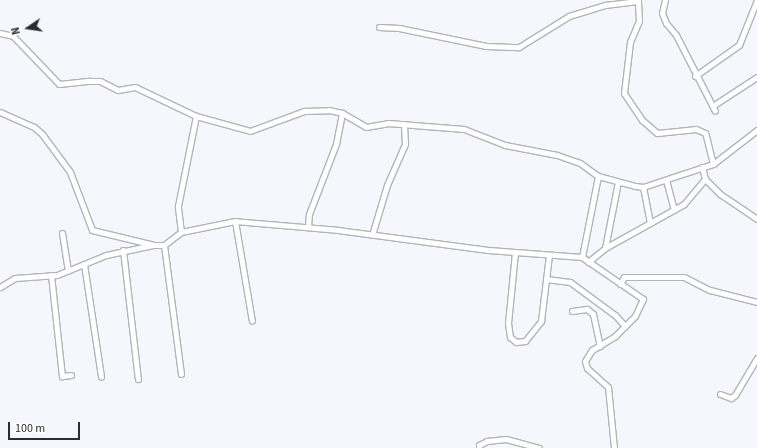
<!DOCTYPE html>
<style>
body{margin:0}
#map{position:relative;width:757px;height:448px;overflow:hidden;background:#f6f7fd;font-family:"Source Sans 3",sans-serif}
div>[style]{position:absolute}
.roads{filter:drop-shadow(1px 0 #b3b4b9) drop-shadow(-1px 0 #b3b4b9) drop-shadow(0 1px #b3b4b9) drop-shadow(0 -1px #b3b4b9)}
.street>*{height:5px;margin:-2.5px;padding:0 2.5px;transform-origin:2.5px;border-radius:2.5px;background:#fff}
span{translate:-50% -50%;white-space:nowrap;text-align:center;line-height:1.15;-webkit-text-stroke:4px #fff;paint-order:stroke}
.north{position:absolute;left:8px;top:8px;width:40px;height:40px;-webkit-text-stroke:3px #fff;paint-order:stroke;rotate:257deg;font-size:11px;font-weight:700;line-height:16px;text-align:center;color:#2c2d2f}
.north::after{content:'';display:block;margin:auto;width:14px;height:18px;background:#2c2d2f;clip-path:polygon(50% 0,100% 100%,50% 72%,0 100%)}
.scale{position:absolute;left:8px;top:422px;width:72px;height:18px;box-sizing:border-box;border:2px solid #2c2d2f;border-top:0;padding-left:5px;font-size:12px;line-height:14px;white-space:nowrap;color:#2c2d2f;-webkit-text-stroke:3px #fff;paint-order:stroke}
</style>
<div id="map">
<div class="roads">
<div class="street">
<div style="left:665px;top:0;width:13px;rotate:103deg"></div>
<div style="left:662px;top:13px;width:11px;rotate:68deg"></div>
<div style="left:666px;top:23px;width:16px;rotate:50deg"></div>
<div style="left:676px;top:35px;width:85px;rotate:62.8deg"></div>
<div style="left:379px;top:27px;width:20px;rotate:3deg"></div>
<div style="left:399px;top:28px;width:89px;rotate:11.7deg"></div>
<div style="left:486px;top:46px;width:33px;rotate:2deg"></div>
<div style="left:519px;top:47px;width:59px;rotate:-31.8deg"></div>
<div style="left:569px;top:16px;width:38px;rotate:-17deg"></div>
<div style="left:605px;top:5px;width:33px;rotate:-7deg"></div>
<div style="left:0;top:33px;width:13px;rotate:13deg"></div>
<div style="left:13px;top:36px;width:66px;rotate:46.2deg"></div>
<div style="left:59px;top:84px;width:31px;rotate:-6deg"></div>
<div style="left:90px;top:81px;width:10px"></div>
<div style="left:100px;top:81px;width:20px;rotate:27deg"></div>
<div style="left:118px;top:90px;width:17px;rotate:-10deg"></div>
<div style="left:135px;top:87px;width:68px;rotate:25.4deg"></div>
<div style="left:695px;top:76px;width:54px;rotate:-35.2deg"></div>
<div style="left:739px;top:45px;width:48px;rotate:-68.2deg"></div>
<div style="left:714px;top:105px;width:51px;rotate:-33.1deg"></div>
<div style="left:0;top:112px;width:37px;rotate:24deg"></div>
<div style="left:34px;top:127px;width:11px;rotate:41deg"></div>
<div style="left:42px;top:134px;width:47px;rotate:53.6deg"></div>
<div style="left:70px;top:172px;width:62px;rotate:69.2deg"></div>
<div style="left:92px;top:230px;width:64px;rotate:13.6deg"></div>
<div style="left:154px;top:245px;width:10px"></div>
<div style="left:164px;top:245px;width:21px;rotate:-37deg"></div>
<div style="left:713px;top:164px;width:56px;rotate:-37.7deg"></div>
<div style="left:702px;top:167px;width:12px;rotate:76deg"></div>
<div style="left:705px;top:179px;width:21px;rotate:45deg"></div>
<div style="left:720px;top:194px;width:45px;rotate:34deg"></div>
<div style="left:666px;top:180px;width:31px;rotate:75deg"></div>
<div style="left:643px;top:187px;width:36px;rotate:79deg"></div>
<div style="left:235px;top:221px;width:101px;rotate:80.4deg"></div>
<div style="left:308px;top:227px;width:13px;rotate:-86deg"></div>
<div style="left:309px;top:214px;width:75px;rotate:-68.9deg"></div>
<div style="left:336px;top:144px;width:32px;rotate:-79deg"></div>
<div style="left:62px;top:233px;width:38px;rotate:81deg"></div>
<div style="left:372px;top:235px;width:52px;rotate:-73.3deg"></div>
<div style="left:387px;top:185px;width:45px;rotate:-66.3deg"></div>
<div style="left:405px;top:144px;width:20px;rotate:-93deg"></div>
<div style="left:164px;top:245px;width:130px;rotate:82.5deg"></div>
<div style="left:605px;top:248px;width:67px;rotate:-78.9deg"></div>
<div style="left:123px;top:250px;width:130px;rotate:83.4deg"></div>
<div style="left:515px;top:252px;width:71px;rotate:95.6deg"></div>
<div style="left:508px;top:323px;width:14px;rotate:82deg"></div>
<div style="left:510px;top:337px;width:8px;rotate:40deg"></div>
<div style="left:516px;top:342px;width:9px;rotate:-6deg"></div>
<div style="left:525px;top:341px;width:26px;rotate:-51deg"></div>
<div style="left:541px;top:321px;width:66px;rotate:-83.1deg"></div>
<div style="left:582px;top:257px;width:83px;rotate:-78.8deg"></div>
<div style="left:588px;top:262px;width:22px;rotate:-39deg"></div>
<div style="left:605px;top:248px;width:90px;rotate:-29.1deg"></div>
<div style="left:684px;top:204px;width:33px;rotate:-50deg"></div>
<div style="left:84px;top:264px;width:114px;rotate:81.4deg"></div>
<div style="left:51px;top:275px;width:102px;rotate:83.8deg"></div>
<div style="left:62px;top:376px;width:9px;rotate:-6deg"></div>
<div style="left:546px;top:279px;width:24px;rotate:7deg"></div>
<div style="left:570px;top:282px;width:56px;rotate:36.3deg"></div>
<div style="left:615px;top:315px;width:15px;rotate:48deg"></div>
<div style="left:620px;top:284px;width:8px;rotate:-60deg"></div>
<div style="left:624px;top:277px;width:60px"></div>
<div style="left:684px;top:277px;width:29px;rotate:27deg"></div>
<div style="left:710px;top:290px;width:49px;rotate:14.3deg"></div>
<div style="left:0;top:287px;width:17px;rotate:-31deg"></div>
<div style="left:15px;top:278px;width:42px;rotate:-4.1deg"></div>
<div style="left:57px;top:275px;width:53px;rotate:-22.2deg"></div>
<div style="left:106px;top:255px;width:48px;rotate:-12deg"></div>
<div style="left:572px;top:311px;width:15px;rotate:-8deg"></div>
<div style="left:587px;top:309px;width:8px;rotate:40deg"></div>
<div style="left:593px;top:314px;width:33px;rotate:78deg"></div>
<div style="left:720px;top:394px;width:12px;rotate:20deg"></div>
<div style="left:731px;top:398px;width:5px;rotate:-37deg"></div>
<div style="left:735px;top:395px;width:43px;rotate:-59.3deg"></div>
<div style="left:479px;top:448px;width:3px;rotate:-90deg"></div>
<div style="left:479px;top:445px;width:9px;rotate:-27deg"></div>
<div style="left:487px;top:441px;width:19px;rotate:-6deg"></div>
<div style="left:506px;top:439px;width:34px;rotate:15deg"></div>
<div style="left:614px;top:448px;width:61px;rotate:-95.6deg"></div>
<div style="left:608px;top:387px;width:28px;rotate:-138deg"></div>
<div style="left:587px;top:368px;width:7px;rotate:-106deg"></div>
<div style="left:585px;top:361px;width:13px;rotate:-58deg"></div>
<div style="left:592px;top:350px;width:27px;rotate:-31deg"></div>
<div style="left:615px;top:336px;width:28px;rotate:-45deg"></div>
<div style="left:635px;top:316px;width:19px;rotate:-65deg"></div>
<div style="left:643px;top:299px;width:74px;rotate:-145.5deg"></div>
<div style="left:582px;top:257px;width:94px;rotate:-175.7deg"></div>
<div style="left:488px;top:250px;width:150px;rotate:-172.4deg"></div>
<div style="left:339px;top:230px;width:104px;rotate:-175.1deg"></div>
<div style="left:235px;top:221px;width:55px;rotate:168.5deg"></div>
<div style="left:181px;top:232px;width:26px;rotate:-97deg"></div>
<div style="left:178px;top:206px;width:92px;rotate:-78.7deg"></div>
<div style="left:196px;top:116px;width:56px;rotate:15.5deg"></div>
<div style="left:250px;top:131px;width:58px;rotate:-20.3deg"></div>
<div style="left:304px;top:111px;width:25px;rotate:-2deg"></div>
<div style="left:329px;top:110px;width:13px;rotate:13deg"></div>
<div style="left:342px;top:113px;width:28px;rotate:30deg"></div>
<div style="left:366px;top:127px;width:22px;rotate:-10deg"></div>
<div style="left:388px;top:123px;width:76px;rotate:4.5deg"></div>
<div style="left:464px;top:129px;width:44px;rotate:21.3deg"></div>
<div style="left:505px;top:145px;width:53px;rotate:10.9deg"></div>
<div style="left:557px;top:155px;width:24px;rotate:19deg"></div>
<div style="left:580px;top:163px;width:22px;rotate:36deg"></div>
<div style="left:598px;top:176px;width:38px;rotate:15deg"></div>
<div style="left:635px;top:186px;width:8px;rotate:7deg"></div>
<div style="left:643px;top:187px;width:74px;rotate:-18.2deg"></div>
<div style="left:713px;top:164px;width:32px;rotate:-104deg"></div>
<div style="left:705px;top:133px;width:10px;rotate:-156deg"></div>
<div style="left:696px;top:129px;width:39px;rotate:174deg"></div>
<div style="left:657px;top:133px;width:20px;rotate:-139deg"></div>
<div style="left:642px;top:120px;width:32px;rotate:-124deg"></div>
<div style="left:624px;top:93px;width:51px;rotate:-83.3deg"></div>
<div style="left:630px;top:42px;width:23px;rotate:-67deg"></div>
<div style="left:639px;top:21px;width:21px;rotate:-93deg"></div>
</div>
</div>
<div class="north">N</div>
<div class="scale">100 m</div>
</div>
